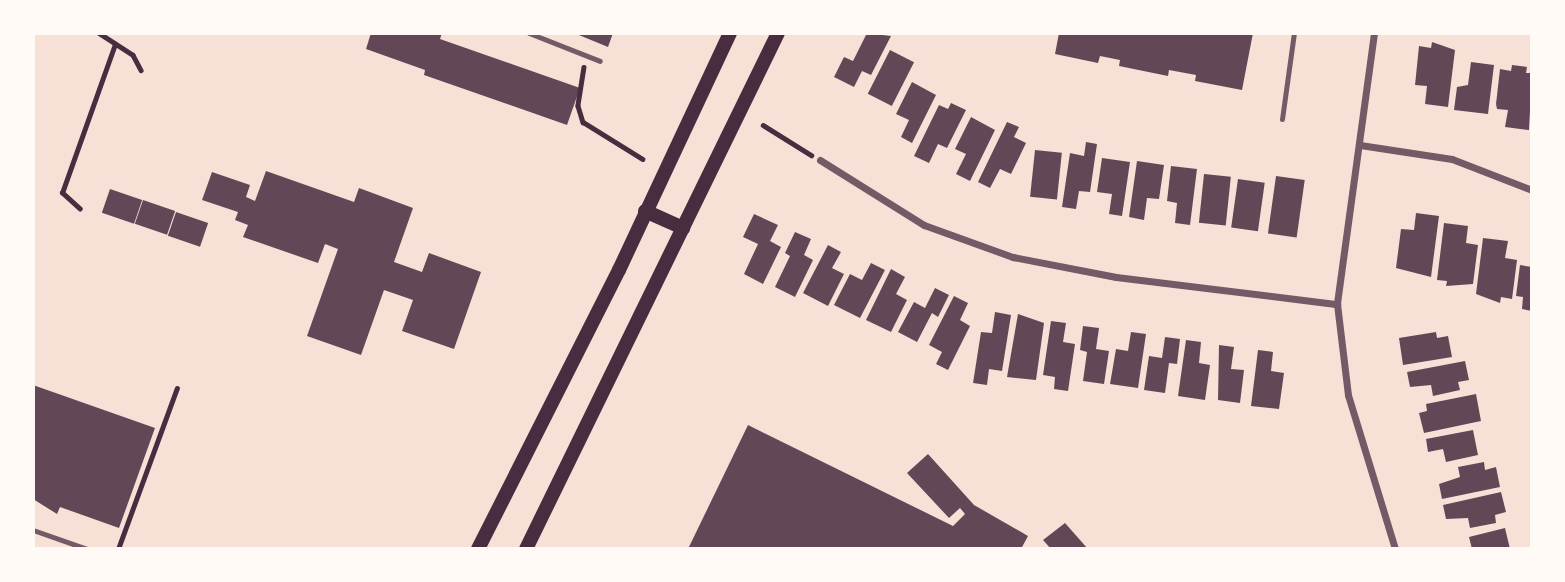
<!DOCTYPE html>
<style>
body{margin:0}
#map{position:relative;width:1565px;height:582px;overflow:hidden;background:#f7e1d7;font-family:"Work Sans",sans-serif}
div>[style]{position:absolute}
.building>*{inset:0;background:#644757;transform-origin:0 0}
.path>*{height:4.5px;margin:-2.25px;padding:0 2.25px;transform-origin:2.25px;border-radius:2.25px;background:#4a2c40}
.service>*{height:5px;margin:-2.5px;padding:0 2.5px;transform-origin:2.5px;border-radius:2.5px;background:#755966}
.minor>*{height:7px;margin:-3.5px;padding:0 3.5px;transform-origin:3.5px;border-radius:3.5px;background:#755966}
.secondary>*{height:14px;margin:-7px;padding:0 7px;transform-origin:7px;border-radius:7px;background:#4a2c40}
span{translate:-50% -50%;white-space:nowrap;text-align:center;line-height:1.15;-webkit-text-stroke:7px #fffaf5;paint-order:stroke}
.frame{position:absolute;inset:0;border:35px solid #fffaf5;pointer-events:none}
</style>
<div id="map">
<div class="building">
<div style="clip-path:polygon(371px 33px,442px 33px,440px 39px,580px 88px,567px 125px,424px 75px,425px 70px,366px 49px)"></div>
<div style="clip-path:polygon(574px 33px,613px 33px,608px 47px)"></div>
<div style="clip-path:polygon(867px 33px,891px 36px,871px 75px,862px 71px,854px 87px,834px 77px,844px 57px,853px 61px)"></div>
<div style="clip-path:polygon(1059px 33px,1253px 33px,1242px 90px,1195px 81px,1196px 75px,1169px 70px,1168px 76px,1119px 66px,1120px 60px,1100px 56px,1098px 63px,1055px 54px)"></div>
<div style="clip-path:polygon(1432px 42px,1455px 50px,1448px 107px,1425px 104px,1427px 86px,1415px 85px,1419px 46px,1431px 48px)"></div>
<div style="left:890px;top:50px;width:27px;height:49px;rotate:27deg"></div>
<div style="clip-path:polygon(1471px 62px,1494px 65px,1488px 114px,1454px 110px,1457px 87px,1468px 85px)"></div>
<div style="clip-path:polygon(1512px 65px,1527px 67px,1526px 73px,1532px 73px,1529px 130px,1505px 127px,1508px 110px,1497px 109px,1496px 104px,1500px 69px,1511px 71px)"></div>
<div style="clip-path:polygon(912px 82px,936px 95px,912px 143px,901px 137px,909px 120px,896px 114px)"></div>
<div style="clip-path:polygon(951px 103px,966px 110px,947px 148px,938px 144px,929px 163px,914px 156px,939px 105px,948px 109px)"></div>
<div style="clip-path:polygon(971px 117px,995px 130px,970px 181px,956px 174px,966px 154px,955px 149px)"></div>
<div style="clip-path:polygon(1007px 122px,1019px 127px,1014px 137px,1026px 143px,1011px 174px,1000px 169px,990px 188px,978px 182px)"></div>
<div style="clip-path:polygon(1086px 142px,1097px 144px,1090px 192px,1079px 191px,1076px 209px,1062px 207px,1070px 153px,1084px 156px)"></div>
<div style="left:1035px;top:150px;width:27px;height:47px;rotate:6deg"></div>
<div style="clip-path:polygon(1102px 158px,1130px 162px,1122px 216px,1109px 214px,1112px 194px,1097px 192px)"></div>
<div style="clip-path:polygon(1137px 161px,1164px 165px,1159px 199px,1147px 198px,1144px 220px,1129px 217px)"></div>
<div style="clip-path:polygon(1171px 166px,1197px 169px,1190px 225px,1175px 223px,1177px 203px,1167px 201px)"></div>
<div style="clip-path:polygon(266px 171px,354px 202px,359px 188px,413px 208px,394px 262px,422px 272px,429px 253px,481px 272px,454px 349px,402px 331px,413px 300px,384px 290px,361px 355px,307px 336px,338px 249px,325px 244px,318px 263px,243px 237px,248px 225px,235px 220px,238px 212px,202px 200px,212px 172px,250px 185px,246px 197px,255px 201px)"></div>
<div style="left:1204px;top:174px;width:27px;height:49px;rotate:6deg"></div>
<div style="left:1276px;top:176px;width:29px;height:58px;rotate:8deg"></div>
<div style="left:1238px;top:179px;width:27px;height:49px;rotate:8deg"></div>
<div style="left:110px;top:189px;width:34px;height:25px;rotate:19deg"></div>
<div style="left:143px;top:200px;width:34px;height:25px;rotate:19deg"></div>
<div style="left:176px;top:212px;width:34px;height:25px;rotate:19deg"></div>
<div style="clip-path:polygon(1416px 213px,1439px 216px,1431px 277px,1396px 268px,1401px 229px,1414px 230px)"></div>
<div style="clip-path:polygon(754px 214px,778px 225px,770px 241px,781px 247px,763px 284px,744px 274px,758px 244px,743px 237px)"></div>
<div style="clip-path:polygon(1444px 223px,1468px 226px,1466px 243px,1478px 245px,1473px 284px,1446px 286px,1447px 281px,1437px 280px)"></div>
<div style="clip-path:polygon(795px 232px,811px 239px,804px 255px,813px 260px,795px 297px,775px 287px,790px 256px,785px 253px)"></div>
<div style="clip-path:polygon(1483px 238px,1508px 241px,1505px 258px,1517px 260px,1512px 299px,1501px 297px,1500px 303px,1476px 294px)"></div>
<div style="clip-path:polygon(828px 245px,841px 252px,832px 268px,844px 274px,828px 306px,803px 293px)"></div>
<div style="clip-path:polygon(871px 263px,885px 270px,860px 318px,834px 305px,850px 274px,862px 280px)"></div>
<div style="clip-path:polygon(1520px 265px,1532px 267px,1532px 311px,1522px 309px,1523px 297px,1516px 296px)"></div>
<div style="clip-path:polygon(891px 269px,905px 277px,896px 294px,907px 300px,891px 332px,866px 320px)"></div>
<div style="clip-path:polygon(935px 288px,949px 295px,938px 317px,932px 313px,917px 342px,898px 332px,914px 302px,925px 308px)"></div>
<div style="clip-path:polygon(954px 296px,968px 303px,960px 320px,970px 326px,948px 370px,936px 364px,942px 352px,929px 345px)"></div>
<div style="clip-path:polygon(995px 312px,1011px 315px,1002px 371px,989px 369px,987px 385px,973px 383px,981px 332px,992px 333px)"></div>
<div style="clip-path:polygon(1018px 314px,1044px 323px,1036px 380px,1007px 377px)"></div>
<div style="clip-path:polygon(1051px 321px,1066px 323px,1063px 342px,1075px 344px,1068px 391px,1054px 389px,1055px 377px,1043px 375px)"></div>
<div style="clip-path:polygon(1083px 326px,1099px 328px,1096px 349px,1109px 351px,1104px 384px,1083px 381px,1087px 352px,1080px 350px)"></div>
<div style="clip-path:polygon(1131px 332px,1146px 334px,1138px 388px,1110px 384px,1116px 349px,1128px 351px)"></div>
<div style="clip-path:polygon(1436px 332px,1437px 338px,1448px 336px,1452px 357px,1403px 365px,1399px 338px)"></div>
<div style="clip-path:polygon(1165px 337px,1180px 339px,1177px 364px,1169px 363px,1165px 393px,1144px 390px,1149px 356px,1162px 358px)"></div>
<div style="clip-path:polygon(1186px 340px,1201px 342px,1199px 363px,1210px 365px,1205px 400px,1178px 396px)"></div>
<div style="clip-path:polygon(1219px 345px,1234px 347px,1231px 369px,1244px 370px,1240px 403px,1218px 400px)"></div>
<div style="clip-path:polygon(1258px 350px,1273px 352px,1271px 371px,1284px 373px,1279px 409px,1251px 406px)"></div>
<div style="clip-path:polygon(1465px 361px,1469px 380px,1458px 382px,1460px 390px,1433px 396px,1431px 385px,1410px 387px,1407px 372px)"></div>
<div style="clip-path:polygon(33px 385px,155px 428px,119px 528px,60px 507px,57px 514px,33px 499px)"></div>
<div style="clip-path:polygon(1476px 394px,1481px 421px,1424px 433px,1419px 413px,1427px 411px,1426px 404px)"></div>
<div style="clip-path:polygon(748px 425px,953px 526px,965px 514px,960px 508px,949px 518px,907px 473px,928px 454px,974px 505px,1028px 536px,1021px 549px,688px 549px)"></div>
<div style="clip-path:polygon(1473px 430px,1478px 455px,1446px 462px,1443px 449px,1428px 452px,1426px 439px)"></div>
<div style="clip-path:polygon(1484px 462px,1485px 470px,1496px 467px,1500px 487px,1442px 499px,1439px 484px,1460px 477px,1458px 467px)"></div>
<div style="clip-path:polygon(1501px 492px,1506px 512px,1495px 515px,1496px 523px,1470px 528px,1468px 518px,1446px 519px,1443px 505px)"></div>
<div style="clip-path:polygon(1065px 523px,1088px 549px,1051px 549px,1043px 540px)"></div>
<div style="clip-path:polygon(1505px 528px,1510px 549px,1472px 549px,1469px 537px)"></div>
</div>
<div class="path">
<div style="left:99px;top:33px;width:40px;rotate:32.9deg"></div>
<div style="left:133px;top:55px;width:17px;rotate:62deg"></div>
<div style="left:584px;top:67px;width:39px;rotate:99deg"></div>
<div style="left:578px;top:106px;width:17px;rotate:73deg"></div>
<div style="left:583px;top:122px;width:70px;rotate:31.7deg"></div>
<div style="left:763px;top:125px;width:57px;rotate:32deg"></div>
<div style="left:80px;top:209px;width:24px;rotate:-138deg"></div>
<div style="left:62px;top:193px;width:158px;rotate:-70.4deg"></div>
<div style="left:118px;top:549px;width:171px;rotate:-69.9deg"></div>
</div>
<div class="service">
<div style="left:529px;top:33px;width:76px;rotate:21.5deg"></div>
<div style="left:1282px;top:119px;width:87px;rotate:-82.1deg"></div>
<div style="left:33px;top:530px;width:57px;rotate:19.4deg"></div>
</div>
<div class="minor">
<div style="left:1374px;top:33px;width:274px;rotate:97.8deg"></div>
<div style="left:1337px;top:304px;width:92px;rotate:83.1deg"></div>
<div style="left:1348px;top:395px;width:161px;rotate:73deg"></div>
<div style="left:1360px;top:145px;width:93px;rotate:8.7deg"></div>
<div style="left:1452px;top:159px;width:86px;rotate:21.2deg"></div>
<div style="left:820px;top:160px;width:123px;rotate:32deg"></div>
<div style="left:924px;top:225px;width:95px;rotate:19.8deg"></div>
<div style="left:1013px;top:257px;width:105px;rotate:11deg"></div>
<div style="left:1116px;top:277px;width:223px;rotate:7deg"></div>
</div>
<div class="secondary">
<div style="left:645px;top:211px;width:42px;rotate:24.1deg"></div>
<div style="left:478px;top:549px;width:313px;rotate:-63.2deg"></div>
<div style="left:619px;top:270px;width:262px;rotate:-64.9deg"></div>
<div style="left:526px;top:549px;width:574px;rotate:-63.97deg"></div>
</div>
<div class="frame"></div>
</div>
